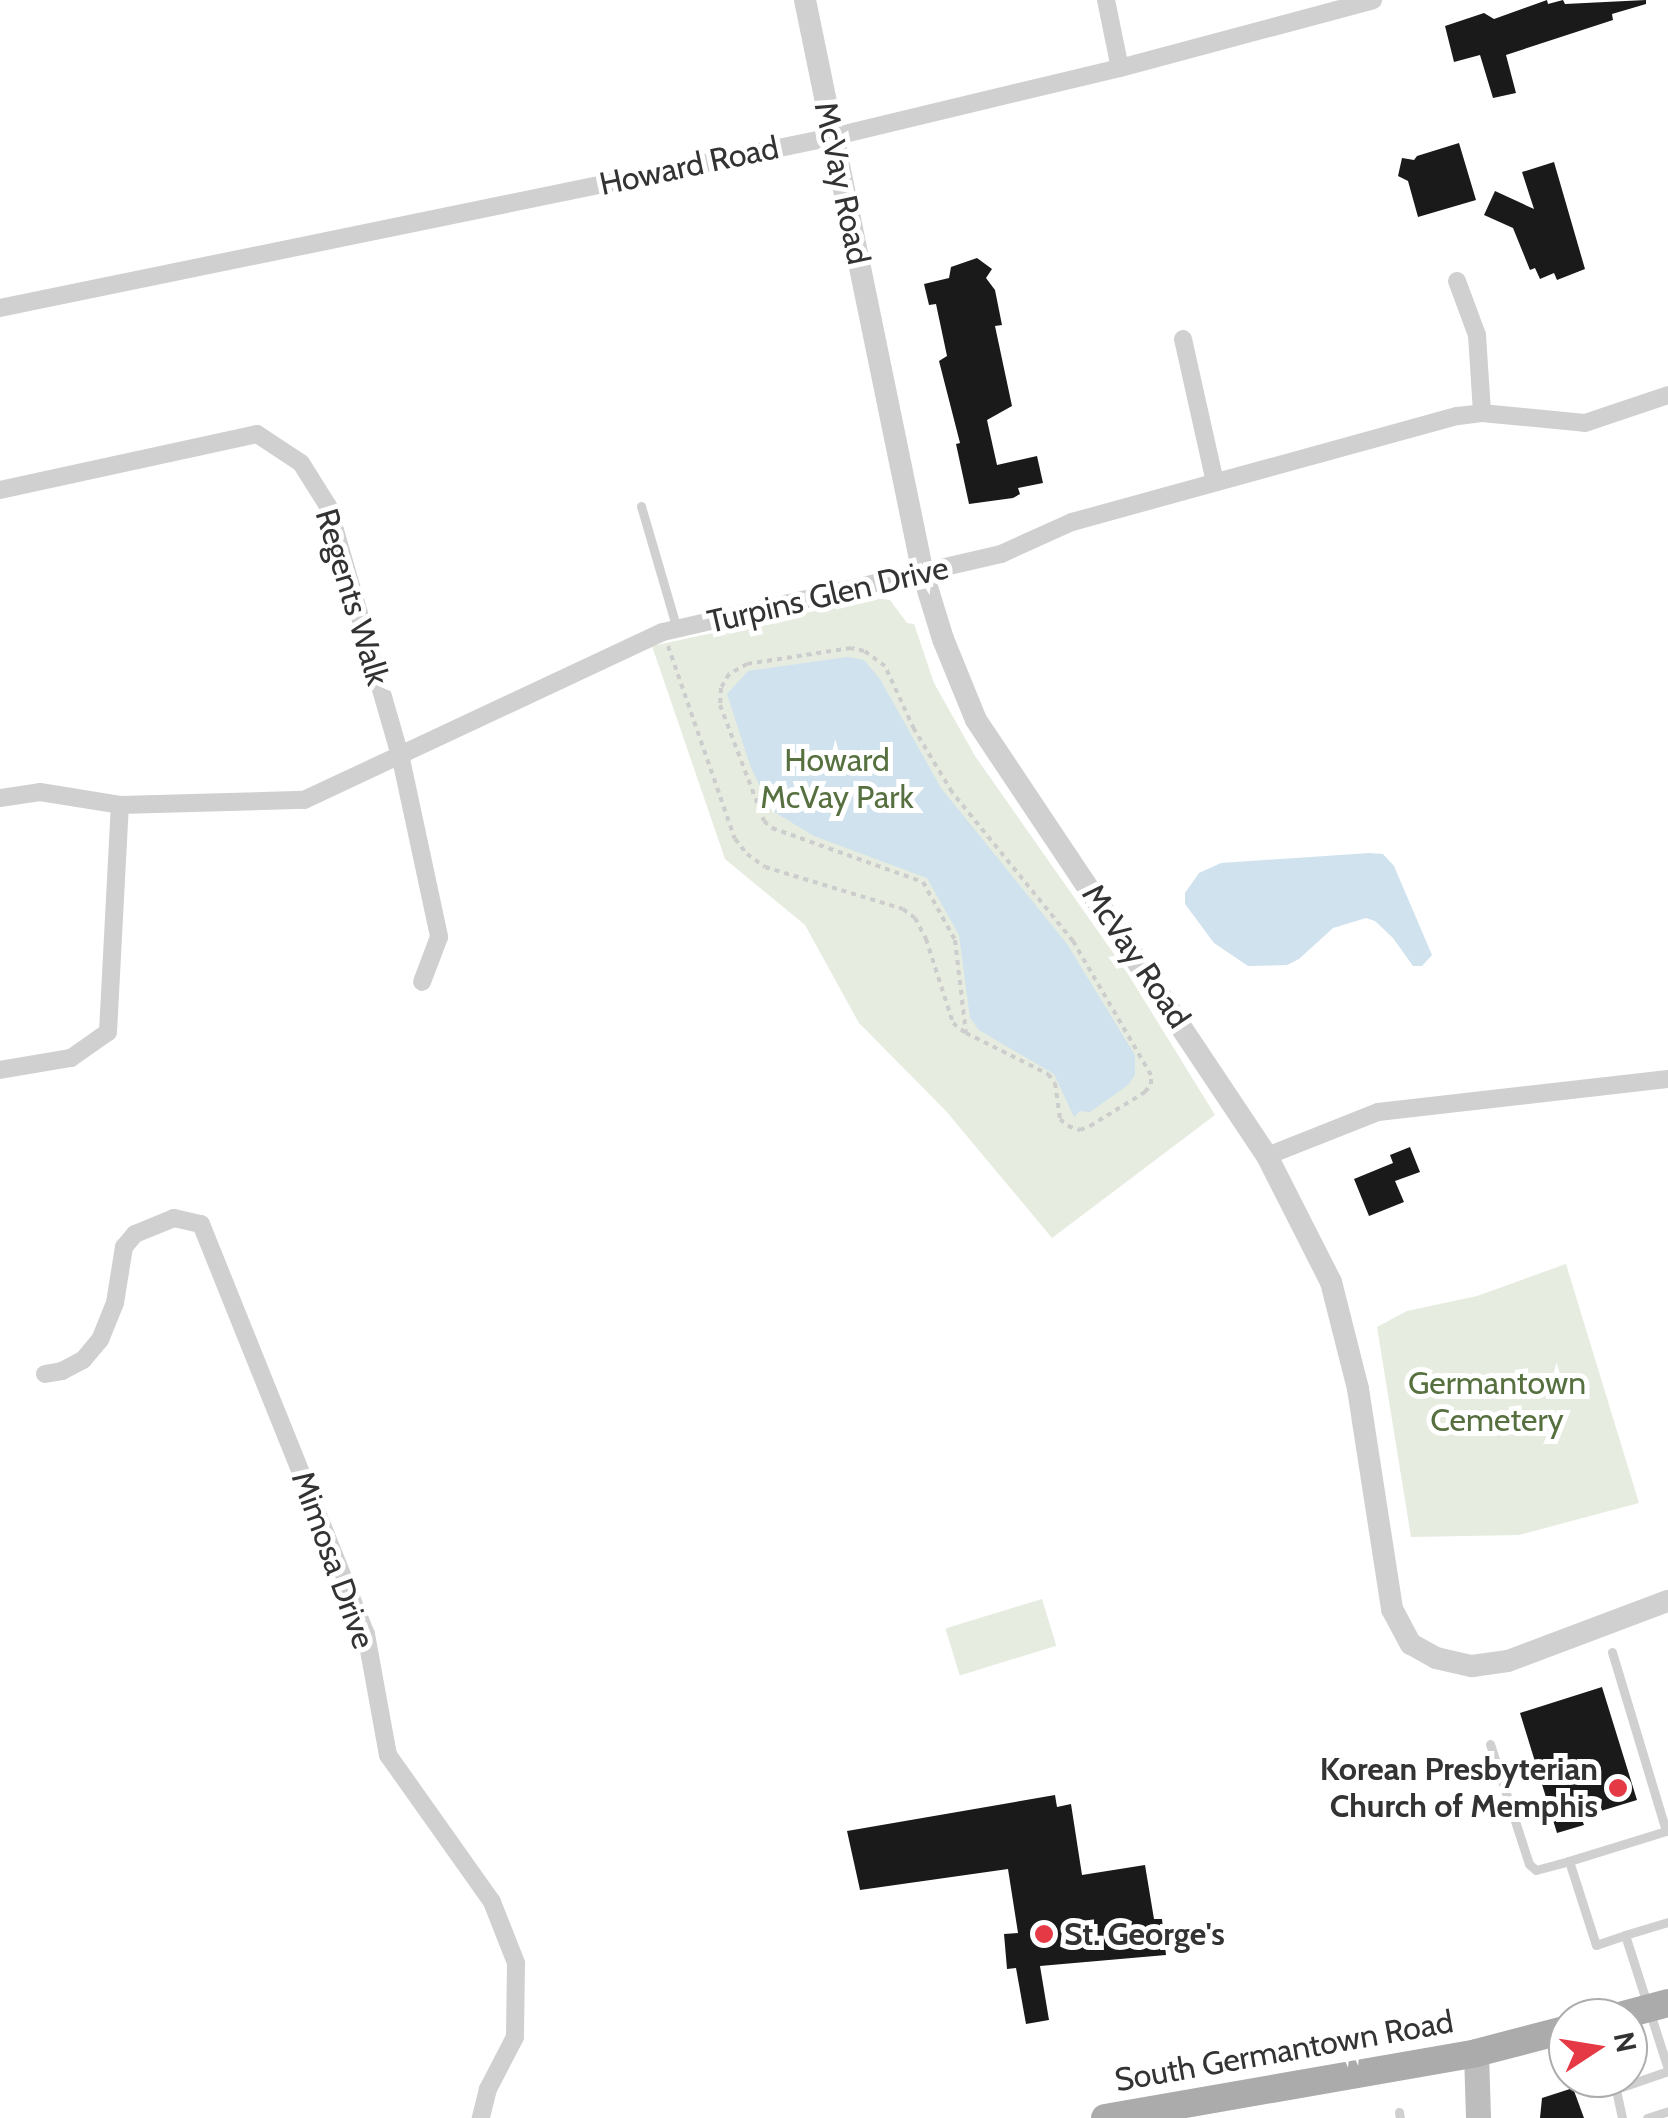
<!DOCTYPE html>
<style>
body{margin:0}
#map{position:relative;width:1668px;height:2118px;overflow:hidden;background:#fff;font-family:Cabin,sans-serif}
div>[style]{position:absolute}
.green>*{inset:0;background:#e6ecdf;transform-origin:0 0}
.water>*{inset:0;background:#cfe2ee}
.building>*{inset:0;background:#1a1a1a}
.path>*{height:4px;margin-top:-2px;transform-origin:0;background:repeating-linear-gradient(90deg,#cdcdcd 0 5px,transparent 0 10px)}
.service>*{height:9px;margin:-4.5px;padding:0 4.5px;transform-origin:4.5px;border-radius:4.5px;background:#d0d0d0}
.minor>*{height:18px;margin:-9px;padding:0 9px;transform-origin:9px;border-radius:9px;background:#d0d0d0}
.tertiary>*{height:22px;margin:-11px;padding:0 11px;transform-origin:11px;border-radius:11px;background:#d0d0d0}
.secondary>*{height:25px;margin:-12.5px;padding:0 12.5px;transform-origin:12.5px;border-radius:12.5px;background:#bdbdbd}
.primary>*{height:28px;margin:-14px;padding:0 14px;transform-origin:14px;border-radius:14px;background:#ababab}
.dots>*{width:28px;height:28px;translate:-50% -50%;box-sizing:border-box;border:5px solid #fff;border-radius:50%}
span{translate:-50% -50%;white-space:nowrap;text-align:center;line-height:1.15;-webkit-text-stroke:10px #fff;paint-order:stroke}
.street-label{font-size:32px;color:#333}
.park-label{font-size:32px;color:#56703f}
.poi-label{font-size:32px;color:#333;font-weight:700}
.right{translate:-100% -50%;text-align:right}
.left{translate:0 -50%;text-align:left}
.north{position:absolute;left:1548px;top:1998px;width:100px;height:100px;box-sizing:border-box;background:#fff;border:2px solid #adadad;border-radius:50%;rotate:78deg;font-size:28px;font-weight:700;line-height:40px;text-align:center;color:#333}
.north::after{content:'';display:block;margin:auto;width:35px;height:45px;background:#e63946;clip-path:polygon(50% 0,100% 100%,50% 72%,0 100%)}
</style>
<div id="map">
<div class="green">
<div style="clip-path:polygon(875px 598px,890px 600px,907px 623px,914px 624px,934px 683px,975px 756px,1128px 974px,1215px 1115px,1052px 1238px,946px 1111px,859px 1023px,805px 925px,725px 859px,652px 646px)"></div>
<div style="clip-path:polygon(1566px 1264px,1639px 1503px,1519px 1535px,1411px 1537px,1377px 1327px,1407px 1311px,1477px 1296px)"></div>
<div style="left:1042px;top:1599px;width:49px;height:101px;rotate:73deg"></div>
</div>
<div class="water">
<div style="clip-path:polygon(847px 657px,864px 660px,880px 679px,941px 788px,1067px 944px,1135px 1055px,1135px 1075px,1128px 1085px,1090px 1112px,1080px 1111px,1074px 1117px,1054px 1074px,979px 1030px,970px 1018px,959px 935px,927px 878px,814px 836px,771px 810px,750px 765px,727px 694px,748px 671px)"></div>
<div style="clip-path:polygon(1369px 853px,1383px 854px,1394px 866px,1432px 955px,1422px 966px,1413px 966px,1393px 938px,1375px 921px,1366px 918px,1333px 928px,1299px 959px,1287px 965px,1248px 966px,1214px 943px,1185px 904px,1185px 893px,1199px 873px,1221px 863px)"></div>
</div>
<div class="building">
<div style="clip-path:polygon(1547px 0,1548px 4px,1563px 0,1565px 4px,1646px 0,1646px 4px,1612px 14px,1613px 20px,1506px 55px,1516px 93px,1493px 98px,1480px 55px,1454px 62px,1445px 26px,1484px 13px,1494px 19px)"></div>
<div style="clip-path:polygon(1459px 143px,1476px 200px,1418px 217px,1408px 181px,1398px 176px,1402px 158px,1414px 160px,1417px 156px)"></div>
<div style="clip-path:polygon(1554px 162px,1585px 269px,1557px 280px,1554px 273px,1540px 279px,1535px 268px,1530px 270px,1513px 228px,1484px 215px,1495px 191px,1534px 209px,1522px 172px)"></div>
<div style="clip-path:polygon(977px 258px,992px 269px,986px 278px,995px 290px,1002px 325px,995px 326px,1012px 406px,987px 420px,997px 465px,1037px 456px,1043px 483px,1018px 488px,1020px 494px,1013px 498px,969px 504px,956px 444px,960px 443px,939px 361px,947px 356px,936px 304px,929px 305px,924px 284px,949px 278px,951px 267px)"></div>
<div style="clip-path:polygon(1410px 1147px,1420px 1172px,1395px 1181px,1404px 1202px,1369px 1216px,1354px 1179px,1393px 1163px,1390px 1155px)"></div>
<div style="clip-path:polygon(1602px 1687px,1637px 1800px,1581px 1817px,1584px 1825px,1557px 1833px,1520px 1713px)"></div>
<div style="clip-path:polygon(1055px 1795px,1057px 1807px,1071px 1804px,1082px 1875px,1145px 1865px,1154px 1919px,1162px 1919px,1166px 1955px,1040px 1966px,1049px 2020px,1026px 2024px,1016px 1968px,1007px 1969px,1004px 1934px,1018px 1933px,1008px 1869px,860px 1890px,847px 1831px)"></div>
<div style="clip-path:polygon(1573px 2088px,1584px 2118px,1540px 2118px,1542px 2098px)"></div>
</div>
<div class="path">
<div style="left:668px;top:646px;width:204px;rotate:70.9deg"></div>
<div style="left:735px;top:839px;width:19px;rotate:51deg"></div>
<div style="left:747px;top:854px;width:22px;rotate:36deg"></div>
<div style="left:765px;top:867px;width:144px;rotate:16.9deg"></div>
<div style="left:903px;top:909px;width:15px;rotate:37deg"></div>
<div style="left:915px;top:918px;width:24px;rotate:62deg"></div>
<div style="left:926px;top:939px;width:88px;rotate:72.2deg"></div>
<div style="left:953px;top:1023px;width:16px;rotate:38deg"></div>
<div style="left:966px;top:1033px;width:92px;rotate:26.6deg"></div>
<div style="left:1048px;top:1074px;width:11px;rotate:52deg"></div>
<div style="left:1055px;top:1083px;width:36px;rotate:82deg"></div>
<div style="left:1060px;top:1119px;width:11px;rotate:41deg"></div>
<div style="left:1068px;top:1126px;width:13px;rotate:18deg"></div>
<div style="left:1080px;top:1130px;width:11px;rotate:-22deg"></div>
<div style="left:1090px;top:1126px;width:65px;rotate:-31.7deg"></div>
<div style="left:1145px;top:1092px;width:10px;rotate:-53deg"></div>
<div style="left:1151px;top:1084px;width:9px;rotate:-90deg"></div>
<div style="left:1151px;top:1075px;width:155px;rotate:-120.2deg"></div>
<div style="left:1073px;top:941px;width:192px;rotate:-129.1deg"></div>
<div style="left:952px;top:792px;width:74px;rotate:-121.1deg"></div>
<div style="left:914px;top:729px;width:69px;rotate:-114.7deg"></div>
<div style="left:885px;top:666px;width:26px;rotate:-144deg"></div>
<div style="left:864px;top:651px;width:13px;rotate:-167deg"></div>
<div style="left:851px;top:648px;width:105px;rotate:171.3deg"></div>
<div style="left:747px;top:664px;width:21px;rotate:151deg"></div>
<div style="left:729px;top:674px;width:16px;rotate:120deg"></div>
<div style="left:721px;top:688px;width:17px;rotate:93deg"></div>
<div style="left:720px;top:705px;width:124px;rotate:69.2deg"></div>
<div style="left:764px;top:821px;width:11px;rotate:41deg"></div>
<div style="left:772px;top:828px;width:160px;rotate:19.7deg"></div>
<div style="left:923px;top:882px;width:66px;rotate:61.1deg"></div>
<div style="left:955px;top:940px;width:94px;rotate:83.3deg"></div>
</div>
<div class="service">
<div style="left:641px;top:506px;width:128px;rotate:73.7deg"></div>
<div style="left:1612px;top:1652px;width:187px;rotate:73.2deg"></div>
<div style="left:1666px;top:1831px;width:102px;rotate:162.8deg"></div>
<div style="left:1569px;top:1861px;width:88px;rotate:72.2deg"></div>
<div style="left:1596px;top:1945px;width:31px;rotate:-19deg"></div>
<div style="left:1490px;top:1744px;width:126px;rotate:72deg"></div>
<div style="left:1529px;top:1864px;width:9px;rotate:41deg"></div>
<div style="left:1536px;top:1870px;width:34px;rotate:-15deg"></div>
<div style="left:1668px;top:1922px;width:45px;rotate:163.2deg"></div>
<div style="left:1625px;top:1935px;width:141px;rotate:72.2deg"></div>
<div style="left:1399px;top:2112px;width:6px;rotate:81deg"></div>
<div style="left:1622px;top:2118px;width:30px;rotate:-102deg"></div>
<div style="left:1616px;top:2089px;width:55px;rotate:-19.1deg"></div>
<div style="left:1647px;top:2118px;width:22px;rotate:-18deg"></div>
</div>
<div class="minor">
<div style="left:1106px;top:0;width:69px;rotate:78.4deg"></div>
<div style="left:1457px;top:281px;width:58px;rotate:69.7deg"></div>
<div style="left:1477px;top:335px;width:78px;rotate:86.3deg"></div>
<div style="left:0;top:308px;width:849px;rotate:-11.61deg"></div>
<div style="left:832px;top:137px;width:296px;rotate:-13.5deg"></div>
<div style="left:1120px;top:68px;width:262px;rotate:-15deg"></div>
<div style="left:1183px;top:339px;width:147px;rotate:77.4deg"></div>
<div style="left:0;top:490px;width:263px;rotate:-12.3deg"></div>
<div style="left:257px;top:434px;width:53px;rotate:33.4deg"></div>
<div style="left:301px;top:463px;width:51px;rotate:57.9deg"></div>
<div style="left:328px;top:506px;width:263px;rotate:73.9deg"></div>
<div style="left:401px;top:759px;width:182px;rotate:77.9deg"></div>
<div style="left:439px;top:937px;width:48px;rotate:110.7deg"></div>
<div style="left:0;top:798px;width:40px;rotate:-8.5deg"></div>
<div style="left:40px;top:792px;width:81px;rotate:9.2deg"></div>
<div style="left:120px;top:805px;width:184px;rotate:-1.6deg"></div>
<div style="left:304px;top:800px;width:396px;rotate:-25.1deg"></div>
<div style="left:663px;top:632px;width:347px;rotate:-13deg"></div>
<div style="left:1001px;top:554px;width:78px;rotate:-24.3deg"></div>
<div style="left:1072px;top:522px;width:400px;rotate:-15.4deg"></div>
<div style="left:1458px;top:416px;width:24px;rotate:-7deg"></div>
<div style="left:1482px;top:413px;width:103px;rotate:5.5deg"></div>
<div style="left:1585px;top:423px;width:88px;rotate:-18.6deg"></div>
<div style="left:0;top:1070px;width:72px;rotate:-9.6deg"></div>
<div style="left:71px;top:1058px;width:45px;rotate:-35.1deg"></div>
<div style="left:108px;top:1032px;width:227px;rotate:-87deg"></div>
<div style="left:1267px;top:1156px;width:119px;rotate:-21.6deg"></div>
<div style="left:1378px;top:1112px;width:292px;rotate:-6.5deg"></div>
<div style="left:45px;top:1374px;width:17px;rotate:-10deg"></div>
<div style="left:62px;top:1371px;width:24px;rotate:-28deg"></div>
<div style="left:83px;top:1360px;width:26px;rotate:-50deg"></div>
<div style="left:100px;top:1340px;width:40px;rotate:-68deg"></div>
<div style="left:115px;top:1303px;width:57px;rotate:-80.9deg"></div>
<div style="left:124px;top:1247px;width:17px;rotate:-50deg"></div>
<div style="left:135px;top:1234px;width:42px;rotate:-22.3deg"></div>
<div style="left:174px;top:1218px;width:28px;rotate:13deg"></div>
<div style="left:201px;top:1224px;width:442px;rotate:68.1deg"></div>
<div style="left:366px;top:1634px;width:123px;rotate:79.7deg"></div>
<div style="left:388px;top:1755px;width:180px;rotate:54.7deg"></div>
<div style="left:492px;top:1902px;width:66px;rotate:68.5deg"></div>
<div style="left:516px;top:1963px;width:74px;rotate:90.8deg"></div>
<div style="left:515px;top:2037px;width:59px;rotate:117.4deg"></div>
<div style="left:488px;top:2089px;width:30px;rotate:104deg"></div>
</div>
<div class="tertiary">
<div style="left:805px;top:0;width:586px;rotate:78.38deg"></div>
<div style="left:923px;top:574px;width:68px;rotate:72.9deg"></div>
<div style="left:943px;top:639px;width:87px;rotate:67.8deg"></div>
<div style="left:976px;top:720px;width:524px;rotate:56.28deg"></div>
<div style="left:1267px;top:1156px;width:141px;rotate:63.1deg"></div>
<div style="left:1331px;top:1282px;width:110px;rotate:75.8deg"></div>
<div style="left:1358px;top:1389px;width:223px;rotate:81.2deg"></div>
<div style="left:1392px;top:1609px;width:40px;rotate:62deg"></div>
<div style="left:1411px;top:1644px;width:29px;rotate:29deg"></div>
<div style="left:1436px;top:1658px;width:37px;rotate:13deg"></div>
<div style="left:1472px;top:1666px;width:36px;rotate:-8deg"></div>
<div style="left:1508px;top:1661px;width:171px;rotate:-20.6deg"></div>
</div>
<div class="secondary">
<div style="left:1476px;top:2053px;width:65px;rotate:88.2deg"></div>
</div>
<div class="primary">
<div style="left:1612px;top:2018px;width:58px;rotate:-15deg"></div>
<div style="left:1105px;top:2118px;width:377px;rotate:-9.9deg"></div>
<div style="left:1476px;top:2053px;width:95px;rotate:-14.6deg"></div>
</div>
<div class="dots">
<div style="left:1618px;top:1788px;background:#e63946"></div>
<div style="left:1044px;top:1934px;background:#e63946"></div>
</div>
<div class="street-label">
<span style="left:689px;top:166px;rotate:-12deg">Howard Road</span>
<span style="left:842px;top:183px;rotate:78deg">McVay Road</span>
<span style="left:828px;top:595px;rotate:-13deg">Turpins Glen Drive</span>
<span style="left:352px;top:597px;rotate:73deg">Regents Walk</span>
<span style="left:1136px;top:956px;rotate:56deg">McVay Road</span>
<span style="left:333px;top:1560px;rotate:70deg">Mimosa Drive</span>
<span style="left:1284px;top:2051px;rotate:-10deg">South Germantown Road</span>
</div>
<div class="park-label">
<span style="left:837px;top:779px">Howard<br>McVay Park</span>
<span style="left:1497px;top:1402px">Germantown<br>Cemetery</span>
</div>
<div class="poi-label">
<span class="right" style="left:1598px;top:1788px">Korean Presbyterian<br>Church of Memphis</span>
<span class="left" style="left:1064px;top:1934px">St. George's</span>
</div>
<div class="north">N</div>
</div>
